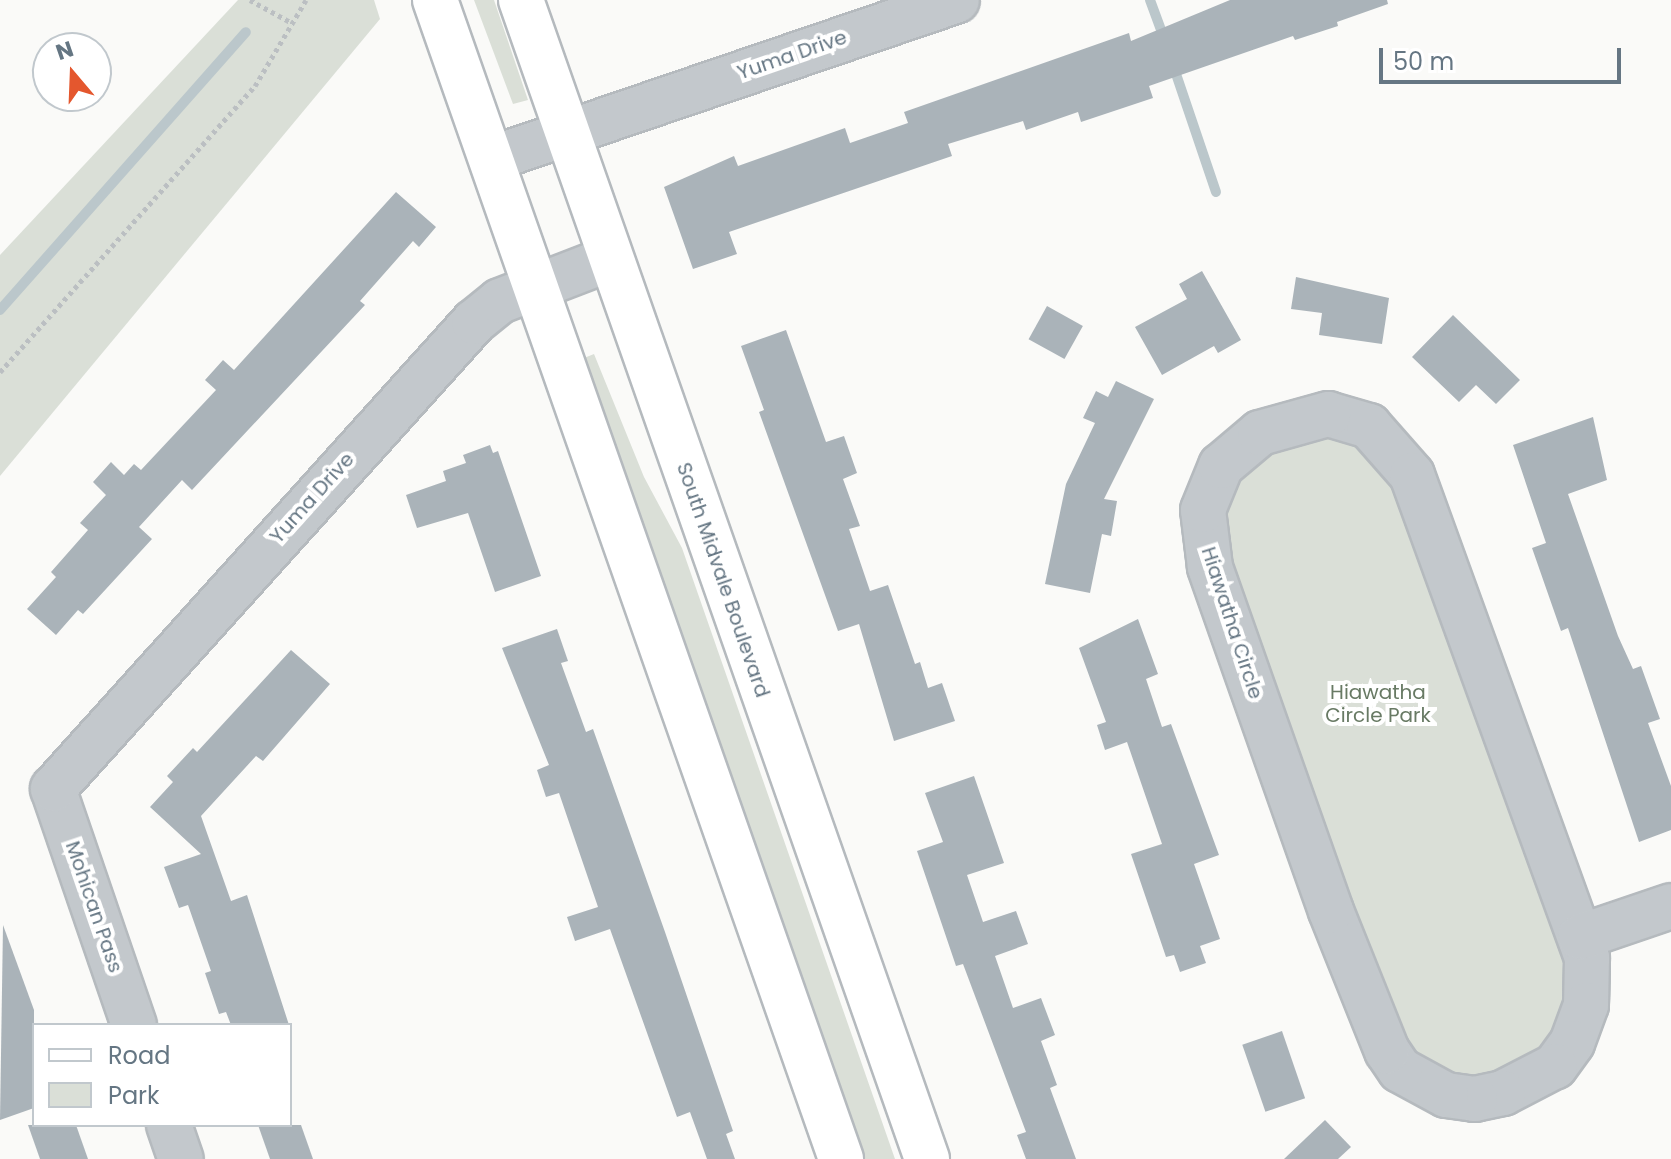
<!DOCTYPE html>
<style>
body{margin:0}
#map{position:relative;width:1671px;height:1159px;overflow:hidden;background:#fafaf8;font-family:Poppins,sans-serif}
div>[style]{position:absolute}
.green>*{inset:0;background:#dadfd7}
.stream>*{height:10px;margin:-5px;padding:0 5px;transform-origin:5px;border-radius:5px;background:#bbc7cb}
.building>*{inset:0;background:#aab3b9;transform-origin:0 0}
.path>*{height:5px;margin-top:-2.5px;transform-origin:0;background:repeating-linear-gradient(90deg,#bbbfc2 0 4px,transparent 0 8px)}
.roads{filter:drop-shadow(2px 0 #b5babe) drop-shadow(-2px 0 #b5babe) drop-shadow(0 2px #b5babe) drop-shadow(0 -2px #b5babe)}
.minor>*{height:44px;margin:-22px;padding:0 22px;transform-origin:22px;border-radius:22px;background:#c3c8cc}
.major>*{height:44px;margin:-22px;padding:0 22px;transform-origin:22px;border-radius:22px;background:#fff}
span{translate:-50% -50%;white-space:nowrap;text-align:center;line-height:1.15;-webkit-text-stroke:8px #fff;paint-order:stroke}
.street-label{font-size:20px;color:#657683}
.park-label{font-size:20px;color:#687a64}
.legend{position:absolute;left:32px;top:1023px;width:260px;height:104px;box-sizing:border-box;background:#fff;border:2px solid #c1c8cd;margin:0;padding:10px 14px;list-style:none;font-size:24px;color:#657683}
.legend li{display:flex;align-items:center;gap:16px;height:40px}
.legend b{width:40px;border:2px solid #c1c8cd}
.north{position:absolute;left:32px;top:32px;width:80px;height:80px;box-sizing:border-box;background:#fff;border:2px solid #c1c8cd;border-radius:50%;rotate:341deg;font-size:22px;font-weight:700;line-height:32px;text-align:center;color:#657683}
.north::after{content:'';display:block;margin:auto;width:28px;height:36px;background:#e4572e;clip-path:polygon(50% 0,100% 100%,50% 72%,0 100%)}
.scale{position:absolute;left:1379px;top:48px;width:242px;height:36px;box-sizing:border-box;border:4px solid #657683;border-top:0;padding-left:10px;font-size:24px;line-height:28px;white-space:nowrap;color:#657683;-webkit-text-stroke:6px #fff;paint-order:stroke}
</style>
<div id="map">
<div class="green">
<div style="clip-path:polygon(238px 0,374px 0,380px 19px,0 476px,0 255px)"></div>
<div style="clip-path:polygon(474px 0,494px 0,528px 100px,513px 104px)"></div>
<div style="clip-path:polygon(594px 354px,644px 477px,682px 548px,895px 1159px,861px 1159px,579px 360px)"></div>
<div style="clip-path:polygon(1346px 433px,1389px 467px,1572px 960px,1572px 987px,1544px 1054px,1499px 1078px,1450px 1080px,1401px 1042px,1226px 563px,1225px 494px,1267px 447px)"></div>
</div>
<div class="stream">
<div style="left:1150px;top:0;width:40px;rotate:69.8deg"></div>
<div style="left:1173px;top:65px;width:134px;rotate:71.3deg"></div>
<div style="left:0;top:310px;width:371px;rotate:-48.5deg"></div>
</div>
<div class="building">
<div style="clip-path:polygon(1230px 0,1387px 0,1388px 4px,1337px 22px,1338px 26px,1295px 40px,1293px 36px,1149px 86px,1153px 98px,1081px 122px,1078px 112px,1026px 130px,1023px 121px,948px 144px,952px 156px,729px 232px,737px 254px,693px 269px,664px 187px,734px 156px,738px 166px,845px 128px,850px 143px,908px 123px,904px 112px,1129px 33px,1131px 41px)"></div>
<div style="clip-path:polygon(396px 192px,436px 227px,419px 247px,413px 241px,360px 301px,365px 305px,192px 490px,182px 480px,139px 527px,152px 539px,83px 614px,78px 610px,56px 635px,27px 609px,56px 577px,51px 572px,88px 530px,80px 523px,106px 495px,93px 482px,111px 462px,124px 475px,134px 464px,141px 470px,216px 390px,205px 380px,223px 360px,234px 370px)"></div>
<div style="clip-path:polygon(1202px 271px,1241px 340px,1218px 353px,1214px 346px,1162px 375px,1135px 327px,1187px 299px,1179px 284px)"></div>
<div style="clip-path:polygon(1296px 277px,1389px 298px,1382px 344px,1319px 335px,1322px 313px,1291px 309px)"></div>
<div style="left:1047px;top:306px;width:41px;height:38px;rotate:29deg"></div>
<div style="clip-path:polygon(1453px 315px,1520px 380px,1496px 404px,1476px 385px,1459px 402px,1412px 357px)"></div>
<div style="clip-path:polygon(786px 330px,826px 442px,844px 436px,857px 473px,843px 479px,860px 526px,849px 529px,870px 591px,888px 585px,915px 664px,920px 662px,928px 688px,942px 683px,955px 721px,894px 741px,859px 624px,838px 631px,759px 412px,764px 410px,741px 346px)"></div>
<div style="clip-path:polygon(1116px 381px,1154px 399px,1104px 499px,1117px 501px,1111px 536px,1102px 534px,1090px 593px,1045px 584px,1066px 484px,1095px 423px,1083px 418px,1096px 391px,1108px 397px)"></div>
<div style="clip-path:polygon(1593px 417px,1607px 480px,1568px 494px,1618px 636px,1633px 669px,1641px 666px,1660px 719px,1648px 723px,1671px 786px,1671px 830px,1639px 842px,1568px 628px,1561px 631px,1532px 548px,1546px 543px,1513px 445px)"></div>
<div style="clip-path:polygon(490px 445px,493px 453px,498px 451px,541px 576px,495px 592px,468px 513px,417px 528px,406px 495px,446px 481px,443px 471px,466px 463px,463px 455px)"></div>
<div style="clip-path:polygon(1138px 619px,1158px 674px,1146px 679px,1162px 727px,1171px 724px,1219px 855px,1194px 864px,1220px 939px,1200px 946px,1206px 963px,1180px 972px,1174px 955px,1166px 957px,1131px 854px,1162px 844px,1127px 742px,1105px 750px,1097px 725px,1106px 722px,1079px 648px)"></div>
<div style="clip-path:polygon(557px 629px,568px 661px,561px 663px,586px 732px,593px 729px,665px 932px,733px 1131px,726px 1134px,735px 1159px,707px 1159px,690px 1112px,677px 1117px,610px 929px,575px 941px,567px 917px,598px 907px,559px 793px,546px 797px,537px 770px,549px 765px,502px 648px)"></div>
<div style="clip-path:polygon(291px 650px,330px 684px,263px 761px,256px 756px,201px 816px,231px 901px,247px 895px,289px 1025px,231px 1025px,226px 1012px,219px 1014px,205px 973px,211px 971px,188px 905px,179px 908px,164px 867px,201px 854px,150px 807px,173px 782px,167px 776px,193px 748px,197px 752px)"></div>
<div style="clip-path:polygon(974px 776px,1004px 863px,967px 875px,983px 922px,1016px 911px,1028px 944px,995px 956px,1013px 1008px,1041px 998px,1055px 1035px,1041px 1041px,1057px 1085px,1050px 1088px,1076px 1159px,1026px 1159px,1017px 1135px,1026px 1132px,963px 964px,956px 966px,917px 851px,943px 842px,925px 793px)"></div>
<div style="clip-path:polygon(3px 925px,34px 1010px,34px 1108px,0 1120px)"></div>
<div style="left:1282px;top:1031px;width:71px;height:42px;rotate:71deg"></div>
<div style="clip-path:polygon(1325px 1120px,1351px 1147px,1338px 1159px,1284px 1159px)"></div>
<div style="clip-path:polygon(28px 1125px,76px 1125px,88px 1159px,40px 1159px)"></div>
<div style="clip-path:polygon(258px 1125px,301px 1125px,313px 1159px,270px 1159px)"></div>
</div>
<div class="path">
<div style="left:250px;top:0;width:48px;rotate:28.7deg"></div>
<div style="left:0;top:372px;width:383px;rotate:-48.3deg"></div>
<div style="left:255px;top:86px;width:100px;rotate:-59.3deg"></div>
</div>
<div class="roads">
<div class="minor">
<div style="left:491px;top:159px;width:492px;rotate:-18.8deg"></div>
<div style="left:1328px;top:414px;width:43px;rotate:16.3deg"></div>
<div style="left:1369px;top:426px;width:65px;rotate:48.7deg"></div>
<div style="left:1412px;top:475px;width:514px;rotate:70.08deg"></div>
<div style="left:1587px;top:958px;width:47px;rotate:91.2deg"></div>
<div style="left:1586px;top:1005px;width:40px;rotate:110.2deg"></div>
<div style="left:1572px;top:1043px;width:29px;rotate:126deg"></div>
<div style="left:1555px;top:1066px;width:59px;rotate:152.6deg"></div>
<div style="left:1503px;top:1093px;width:29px;rotate:168deg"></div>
<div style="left:1475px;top:1099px;width:29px;rotate:-172deg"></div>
<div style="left:1446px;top:1095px;width:52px;rotate:-151.5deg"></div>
<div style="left:1400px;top:1070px;width:23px;rotate:-124deg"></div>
<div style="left:1387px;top:1051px;width:151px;rotate:-111.8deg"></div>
<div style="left:1331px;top:911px;width:365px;rotate:-109.4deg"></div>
<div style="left:1210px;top:567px;width:57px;rotate:-97deg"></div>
<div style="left:1203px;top:510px;width:48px;rotate:-67.8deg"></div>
<div style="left:1221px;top:466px;width:51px;rotate:-40.2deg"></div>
<div style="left:1260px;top:433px;width:71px;rotate:-15.6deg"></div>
<div style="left:1580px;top:937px;width:96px;rotate:-18.8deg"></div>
<div style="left:134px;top:1025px;width:250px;rotate:-108.9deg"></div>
<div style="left:53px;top:789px;width:629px;rotate:-47.97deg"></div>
<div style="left:474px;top:322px;width:33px;rotate:-39deg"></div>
<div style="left:500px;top:301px;width:117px;rotate:-21.1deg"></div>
<div style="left:169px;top:1125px;width:36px;rotate:71deg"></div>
</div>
<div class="major">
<div style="left:435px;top:0;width:1228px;rotate:70.69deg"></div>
<div style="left:521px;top:0;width:1228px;rotate:70.69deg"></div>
</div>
</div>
<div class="street-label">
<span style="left:792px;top:55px;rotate:-19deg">Yuma Drive</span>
<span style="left:312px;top:498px;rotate:-48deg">Yuma Drive</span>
<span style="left:723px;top:580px;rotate:71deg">South Midvale Boulevard</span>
<span style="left:1232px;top:623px;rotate:72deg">Hiawatha Circle</span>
<span style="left:94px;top:907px;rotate:71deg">Mohican Pass</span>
</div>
<div class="park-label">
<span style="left:1378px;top:704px">Hiawatha<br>Circle Park</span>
</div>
<ul class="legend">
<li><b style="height:10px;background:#fff"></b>Road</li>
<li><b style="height:22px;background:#dadfd7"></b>Park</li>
</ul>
<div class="north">N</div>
<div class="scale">50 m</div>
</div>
